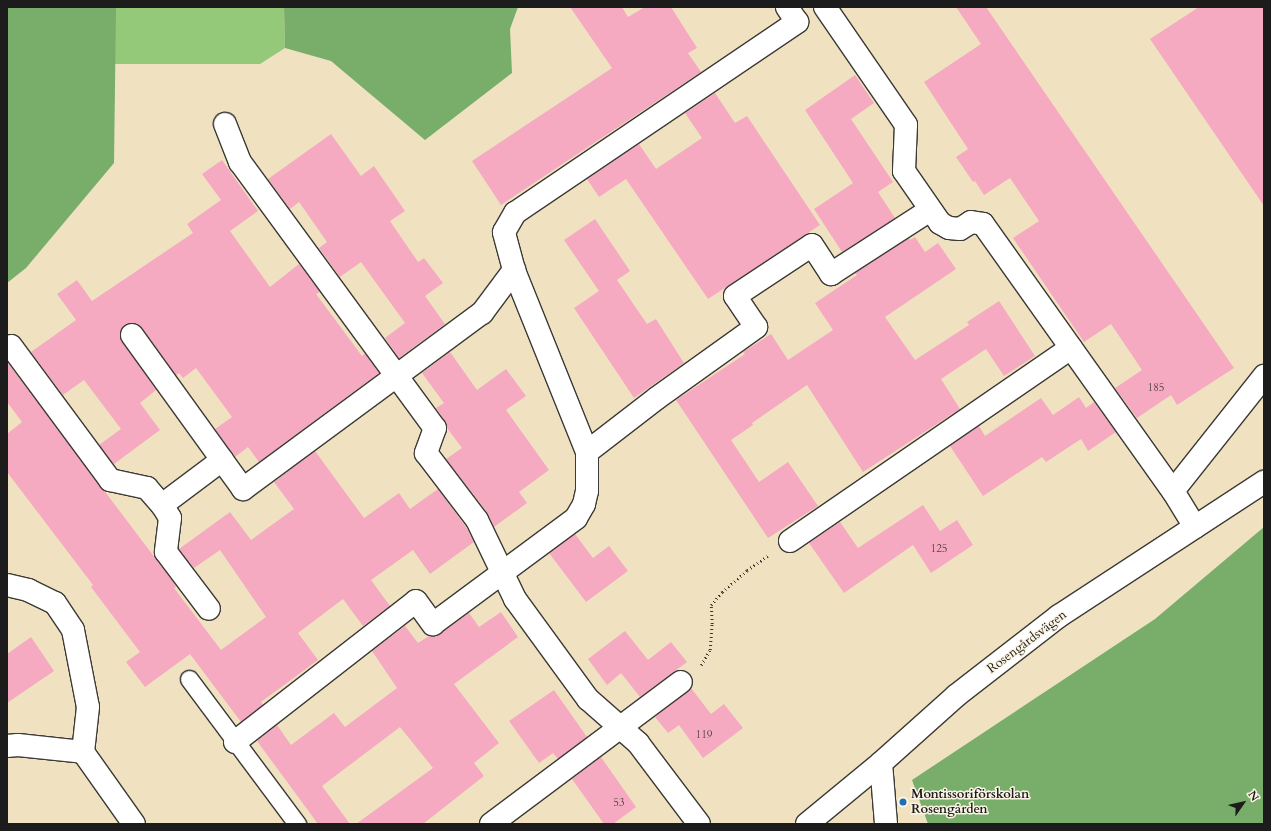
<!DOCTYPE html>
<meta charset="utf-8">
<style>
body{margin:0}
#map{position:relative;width:1271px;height:831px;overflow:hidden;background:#f0e2c1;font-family:Cardo,serif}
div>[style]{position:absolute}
.green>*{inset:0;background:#95c97a}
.forest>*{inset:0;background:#78ad6a}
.building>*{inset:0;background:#f5aac1}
.path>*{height:2.5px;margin-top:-1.25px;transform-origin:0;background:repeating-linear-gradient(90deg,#3c3a35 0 1px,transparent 0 4px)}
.roads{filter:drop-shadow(1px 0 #3c3a35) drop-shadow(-1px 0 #3c3a35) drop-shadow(0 1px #3c3a35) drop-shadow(0 -1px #3c3a35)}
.lane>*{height:17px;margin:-8.5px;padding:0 8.5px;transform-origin:8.5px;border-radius:8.5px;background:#fff}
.street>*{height:22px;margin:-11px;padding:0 11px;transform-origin:11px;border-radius:11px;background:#fff}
.dots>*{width:11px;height:11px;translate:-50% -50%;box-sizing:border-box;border:2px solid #fcf5e5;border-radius:50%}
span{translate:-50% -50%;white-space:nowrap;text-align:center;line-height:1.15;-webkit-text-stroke:3px #fcf5e5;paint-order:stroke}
.number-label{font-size:11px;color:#524045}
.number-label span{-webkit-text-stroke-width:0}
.street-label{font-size:13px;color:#1c1c1c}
.poi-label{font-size:13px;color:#1c1c1c;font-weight:700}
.left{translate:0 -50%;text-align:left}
.frame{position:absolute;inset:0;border:8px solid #1c1c1c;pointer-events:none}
.north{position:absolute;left:1223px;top:783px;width:40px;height:40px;-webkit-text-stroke:3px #fcf5e5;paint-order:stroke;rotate:56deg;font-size:11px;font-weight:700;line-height:16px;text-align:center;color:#1c1c1c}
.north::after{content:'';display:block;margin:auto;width:14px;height:18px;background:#1c1c1c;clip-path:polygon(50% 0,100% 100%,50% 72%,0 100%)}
</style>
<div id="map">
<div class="green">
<div style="clip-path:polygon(114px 7px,284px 7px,285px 48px,260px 64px,112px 64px)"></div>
</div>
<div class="forest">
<div style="clip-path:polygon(7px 7px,116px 7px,114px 163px,26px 268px,7px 283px)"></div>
<div style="clip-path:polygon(284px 7px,518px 7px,510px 29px,512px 73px,425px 140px,331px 61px,285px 48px)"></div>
<div style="clip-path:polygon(1264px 527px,1264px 824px,928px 824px,912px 780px,1155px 619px)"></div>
</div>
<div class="building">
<div style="clip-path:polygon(570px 7px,622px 7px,628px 17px,645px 7px,671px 7px,697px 48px,688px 53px,701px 72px,501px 205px,472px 161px,612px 68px)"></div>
<div style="clip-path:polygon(956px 7px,986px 7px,1234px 368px,1177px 405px,1171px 395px,1137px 418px,1115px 388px,1142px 370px,1111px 324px,1084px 342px,1013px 238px,1039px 221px,1010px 178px,984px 195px,975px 181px,973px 182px,956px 157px,968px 149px,924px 82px,981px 44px)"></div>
<div style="clip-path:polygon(1199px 7px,1264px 7px,1264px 206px,1150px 39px)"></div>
<div style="clip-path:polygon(855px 75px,874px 103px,851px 119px,893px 182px,878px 192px,895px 218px,842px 252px,814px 209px,853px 183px,805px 110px)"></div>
<div style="clip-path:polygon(715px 93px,735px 123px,747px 116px,820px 225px,708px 299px,626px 179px,599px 197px,587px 179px,639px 144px,656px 169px,702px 138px,685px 113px)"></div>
<div style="clip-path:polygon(331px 134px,361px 176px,374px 166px,405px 211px,390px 221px,418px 262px,424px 258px,443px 283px,425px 296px,445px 324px,399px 358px,385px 338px,405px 323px,361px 262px,340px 277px,319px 248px,327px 242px,299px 202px,290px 209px,268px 179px)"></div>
<div style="clip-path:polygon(222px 160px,258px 211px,230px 231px,270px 287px,299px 264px,320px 292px,316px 294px,362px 356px,365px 353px,379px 373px,259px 462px,248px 447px,235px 457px,215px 429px,232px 417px,196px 368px,183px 378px,179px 373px,176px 375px,142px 328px,137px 323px,130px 323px,124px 325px,121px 330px,120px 337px,156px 390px,140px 403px,160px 430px,114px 464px,99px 445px,121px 429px,84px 380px,63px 395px,31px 352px,76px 320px,57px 294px,77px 280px,92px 301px,193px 233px,187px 224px,221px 200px,202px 174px)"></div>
<div style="clip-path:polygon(595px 219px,630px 271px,617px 280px,647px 324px,656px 319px,684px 363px,634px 398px,574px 308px,599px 291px,564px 240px)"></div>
<div style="clip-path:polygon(915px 237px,925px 252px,938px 243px,956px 269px,885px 317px,915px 360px,969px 325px,967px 322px,999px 301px,1035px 356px,1004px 376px,986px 349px,941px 379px,960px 409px,863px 472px,807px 385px,752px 423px,753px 425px,731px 440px,759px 482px,788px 462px,818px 506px,768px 538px,676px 400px,745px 354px,743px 352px,771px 334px,788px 360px,833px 330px,815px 303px,857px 275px,855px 273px,909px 238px,910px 240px)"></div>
<div style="clip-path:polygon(450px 352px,477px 390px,506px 369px,526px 396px,506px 410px,549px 470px,519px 492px,527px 503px,494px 527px,487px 512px,446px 459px,462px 448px,447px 428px,445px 421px,436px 408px,444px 403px,422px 373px)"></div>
<div style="clip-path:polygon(7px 362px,174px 583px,176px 587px,174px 588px,221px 650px,266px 617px,220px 550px,194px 568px,179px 549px,230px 512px,251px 540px,294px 509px,274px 482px,315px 451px,364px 518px,399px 493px,410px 509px,438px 489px,466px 527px,474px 542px,430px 574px,413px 550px,371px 580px,390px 606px,363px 626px,343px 599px,298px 633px,318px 660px,261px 702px,263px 705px,241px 722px,190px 654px,145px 687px,126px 662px,140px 652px,91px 587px,93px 585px,7px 472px,7px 434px,22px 422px,7px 402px)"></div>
<div style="clip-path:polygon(1079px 397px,1086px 408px,1094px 402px,1116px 432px,1088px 451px,1081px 439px,1046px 462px,1042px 457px,983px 496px,950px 446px,979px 426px,985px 436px,1041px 398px,1053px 415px)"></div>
<div style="clip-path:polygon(923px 505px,940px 531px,957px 520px,973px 545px,931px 573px,913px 545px,844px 593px,809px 543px,840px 522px,858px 548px)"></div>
<div style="clip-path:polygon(575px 534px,593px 558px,609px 546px,628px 571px,586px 602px,549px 553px)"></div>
<div style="clip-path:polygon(501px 612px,518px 637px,454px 684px,499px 743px,474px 763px,484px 776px,423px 824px,356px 824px,433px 768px,400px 727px,322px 786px,350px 824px,318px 824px,257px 741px,277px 725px,291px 745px,334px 713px,345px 727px,397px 688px,372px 651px,405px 626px,418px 643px,429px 636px,435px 636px,440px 634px,469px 613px,479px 627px)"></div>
<div style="clip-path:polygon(625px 631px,648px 660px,671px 642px,687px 662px,640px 697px,621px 673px,607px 685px,588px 659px)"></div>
<div style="clip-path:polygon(31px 637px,54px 671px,7px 703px,7px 654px)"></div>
<div style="clip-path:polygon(691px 688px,711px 714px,724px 704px,743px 728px,703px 758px,679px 725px,668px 733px,655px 717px)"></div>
<div style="clip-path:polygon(554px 690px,587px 737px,558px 759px,553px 753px,539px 763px,509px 721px)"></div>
<div style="clip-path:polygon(601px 757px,636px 807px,613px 824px,604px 824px,572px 779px)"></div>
</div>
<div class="path">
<div style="left:701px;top:665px;width:17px;rotate:-59deg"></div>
<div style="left:710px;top:650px;width:26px;rotate:-86deg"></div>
<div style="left:712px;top:624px;width:19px;rotate:-93deg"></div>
<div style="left:711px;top:605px;width:17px;rotate:-50deg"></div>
<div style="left:722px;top:592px;width:33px;rotate:-41deg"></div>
<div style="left:747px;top:570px;width:25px;rotate:-34deg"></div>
</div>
<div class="roads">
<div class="lane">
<div style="left:189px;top:679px;width:181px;rotate:53.3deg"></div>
</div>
<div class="street">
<div style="left:825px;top:7px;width:143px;rotate:55.5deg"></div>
<div style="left:906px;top:125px;width:46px;rotate:92.5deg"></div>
<div style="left:904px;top:171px;width:63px;rotate:55.3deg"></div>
<div style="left:940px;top:223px;width:10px;rotate:29deg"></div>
<div style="left:949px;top:228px;width:11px;rotate:5deg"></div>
<div style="left:960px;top:229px;width:13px;rotate:-32deg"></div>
<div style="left:971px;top:222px;width:12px;rotate:9deg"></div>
<div style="left:983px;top:224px;width:328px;rotate:54.6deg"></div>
<div style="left:225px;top:124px;width:41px;rotate:68.5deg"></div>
<div style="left:240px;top:162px;width:330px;rotate:53.8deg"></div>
<div style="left:435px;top:428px;width:27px;rotate:110deg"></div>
<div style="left:426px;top:453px;width:84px;rotate:52.7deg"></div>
<div style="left:477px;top:520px;width:88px;rotate:64.3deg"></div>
<div style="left:515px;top:599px;width:124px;rotate:53.9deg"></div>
<div style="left:588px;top:699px;width:67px;rotate:41.3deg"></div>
<div style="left:638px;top:743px;width:101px;rotate:53deg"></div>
<div style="left:132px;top:335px;width:154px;rotate:54.2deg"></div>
<div style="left:11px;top:346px;width:167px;rotate:53.5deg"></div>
<div style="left:110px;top:480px;width:38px;rotate:12deg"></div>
<div style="left:147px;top:488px;width:23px;rotate:49deg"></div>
<div style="left:162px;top:505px;width:15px;rotate:58deg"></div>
<div style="left:170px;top:518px;width:34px;rotate:97deg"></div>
<div style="left:166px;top:552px;width:71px;rotate:53deg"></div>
<div style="left:587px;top:452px;width:88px;rotate:-37.6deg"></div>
<div style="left:657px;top:398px;width:122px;rotate:-35.6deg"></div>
<div style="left:756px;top:327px;width:37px;rotate:-124deg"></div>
<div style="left:735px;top:296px;width:92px;rotate:-33.5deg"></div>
<div style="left:812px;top:245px;width:35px;rotate:57deg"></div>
<div style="left:831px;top:274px;width:118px;rotate:-32.9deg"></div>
<div style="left:162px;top:505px;width:75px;rotate:-36.9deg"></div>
<div style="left:222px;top:460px;width:36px;rotate:54deg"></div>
<div style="left:243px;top:489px;width:297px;rotate:-36.4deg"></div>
<div style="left:482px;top:313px;width:54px;rotate:-53.3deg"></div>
<div style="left:1195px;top:527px;width:42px;rotate:-121.4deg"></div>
<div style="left:1173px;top:491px;width:147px;rotate:-51.6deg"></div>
<div style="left:790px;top:541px;width:341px;rotate:-34.5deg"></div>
<div style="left:7px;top:585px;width:22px;rotate:13deg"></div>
<div style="left:28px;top:590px;width:30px;rotate:26deg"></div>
<div style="left:55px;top:603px;width:32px;rotate:56deg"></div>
<div style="left:73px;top:630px;width:78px;rotate:79deg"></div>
<div style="left:88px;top:707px;width:45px;rotate:96.3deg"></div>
<div style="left:83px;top:752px;width:88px;rotate:54.7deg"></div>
<div style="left:235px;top:742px;width:229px;rotate:-37.9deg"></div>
<div style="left:416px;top:601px;width:29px;rotate:54deg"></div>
<div style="left:433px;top:624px;width:178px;rotate:-36.5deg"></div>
<div style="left:576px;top:518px;width:16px;rotate:-60deg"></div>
<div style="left:584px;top:504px;width:13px;rotate:-77deg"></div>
<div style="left:587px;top:491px;width:39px;rotate:-90deg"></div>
<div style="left:587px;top:452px;width:196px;rotate:-111.9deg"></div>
<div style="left:514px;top:270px;width:39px;rotate:-105deg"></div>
<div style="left:504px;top:232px;width:22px;rotate:-60deg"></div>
<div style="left:515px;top:213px;width:341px;rotate:-34.1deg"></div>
<div style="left:797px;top:22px;width:18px;rotate:-124deg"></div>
<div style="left:7px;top:746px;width:11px;rotate:-5deg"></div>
<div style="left:18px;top:745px;width:65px;rotate:6.1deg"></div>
<div style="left:881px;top:763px;width:61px;rotate:85.3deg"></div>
<div style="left:491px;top:824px;width:237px;rotate:-36.8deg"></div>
<div style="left:807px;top:824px;width:96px;rotate:-39.5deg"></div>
<div style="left:881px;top:763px;width:102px;rotate:-41.8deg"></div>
<div style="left:957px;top:695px;width:129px;rotate:-37.8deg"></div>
<div style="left:1059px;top:616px;width:245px;rotate:-33.2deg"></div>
</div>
</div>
<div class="dots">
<div style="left:903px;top:802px;background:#1f6fb2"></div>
</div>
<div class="number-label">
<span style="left:1156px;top:388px">185</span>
<span style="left:939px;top:549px">125</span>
<span style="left:704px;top:735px">119</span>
<span style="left:619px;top:803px">53</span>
</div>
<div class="street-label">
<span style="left:1027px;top:642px;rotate:-37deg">Rosengårdsvägen</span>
</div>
<div class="poi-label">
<span class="left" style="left:911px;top:802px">Montissoriförskolan<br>Rosengården</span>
</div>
<div class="frame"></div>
<div class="north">N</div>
</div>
